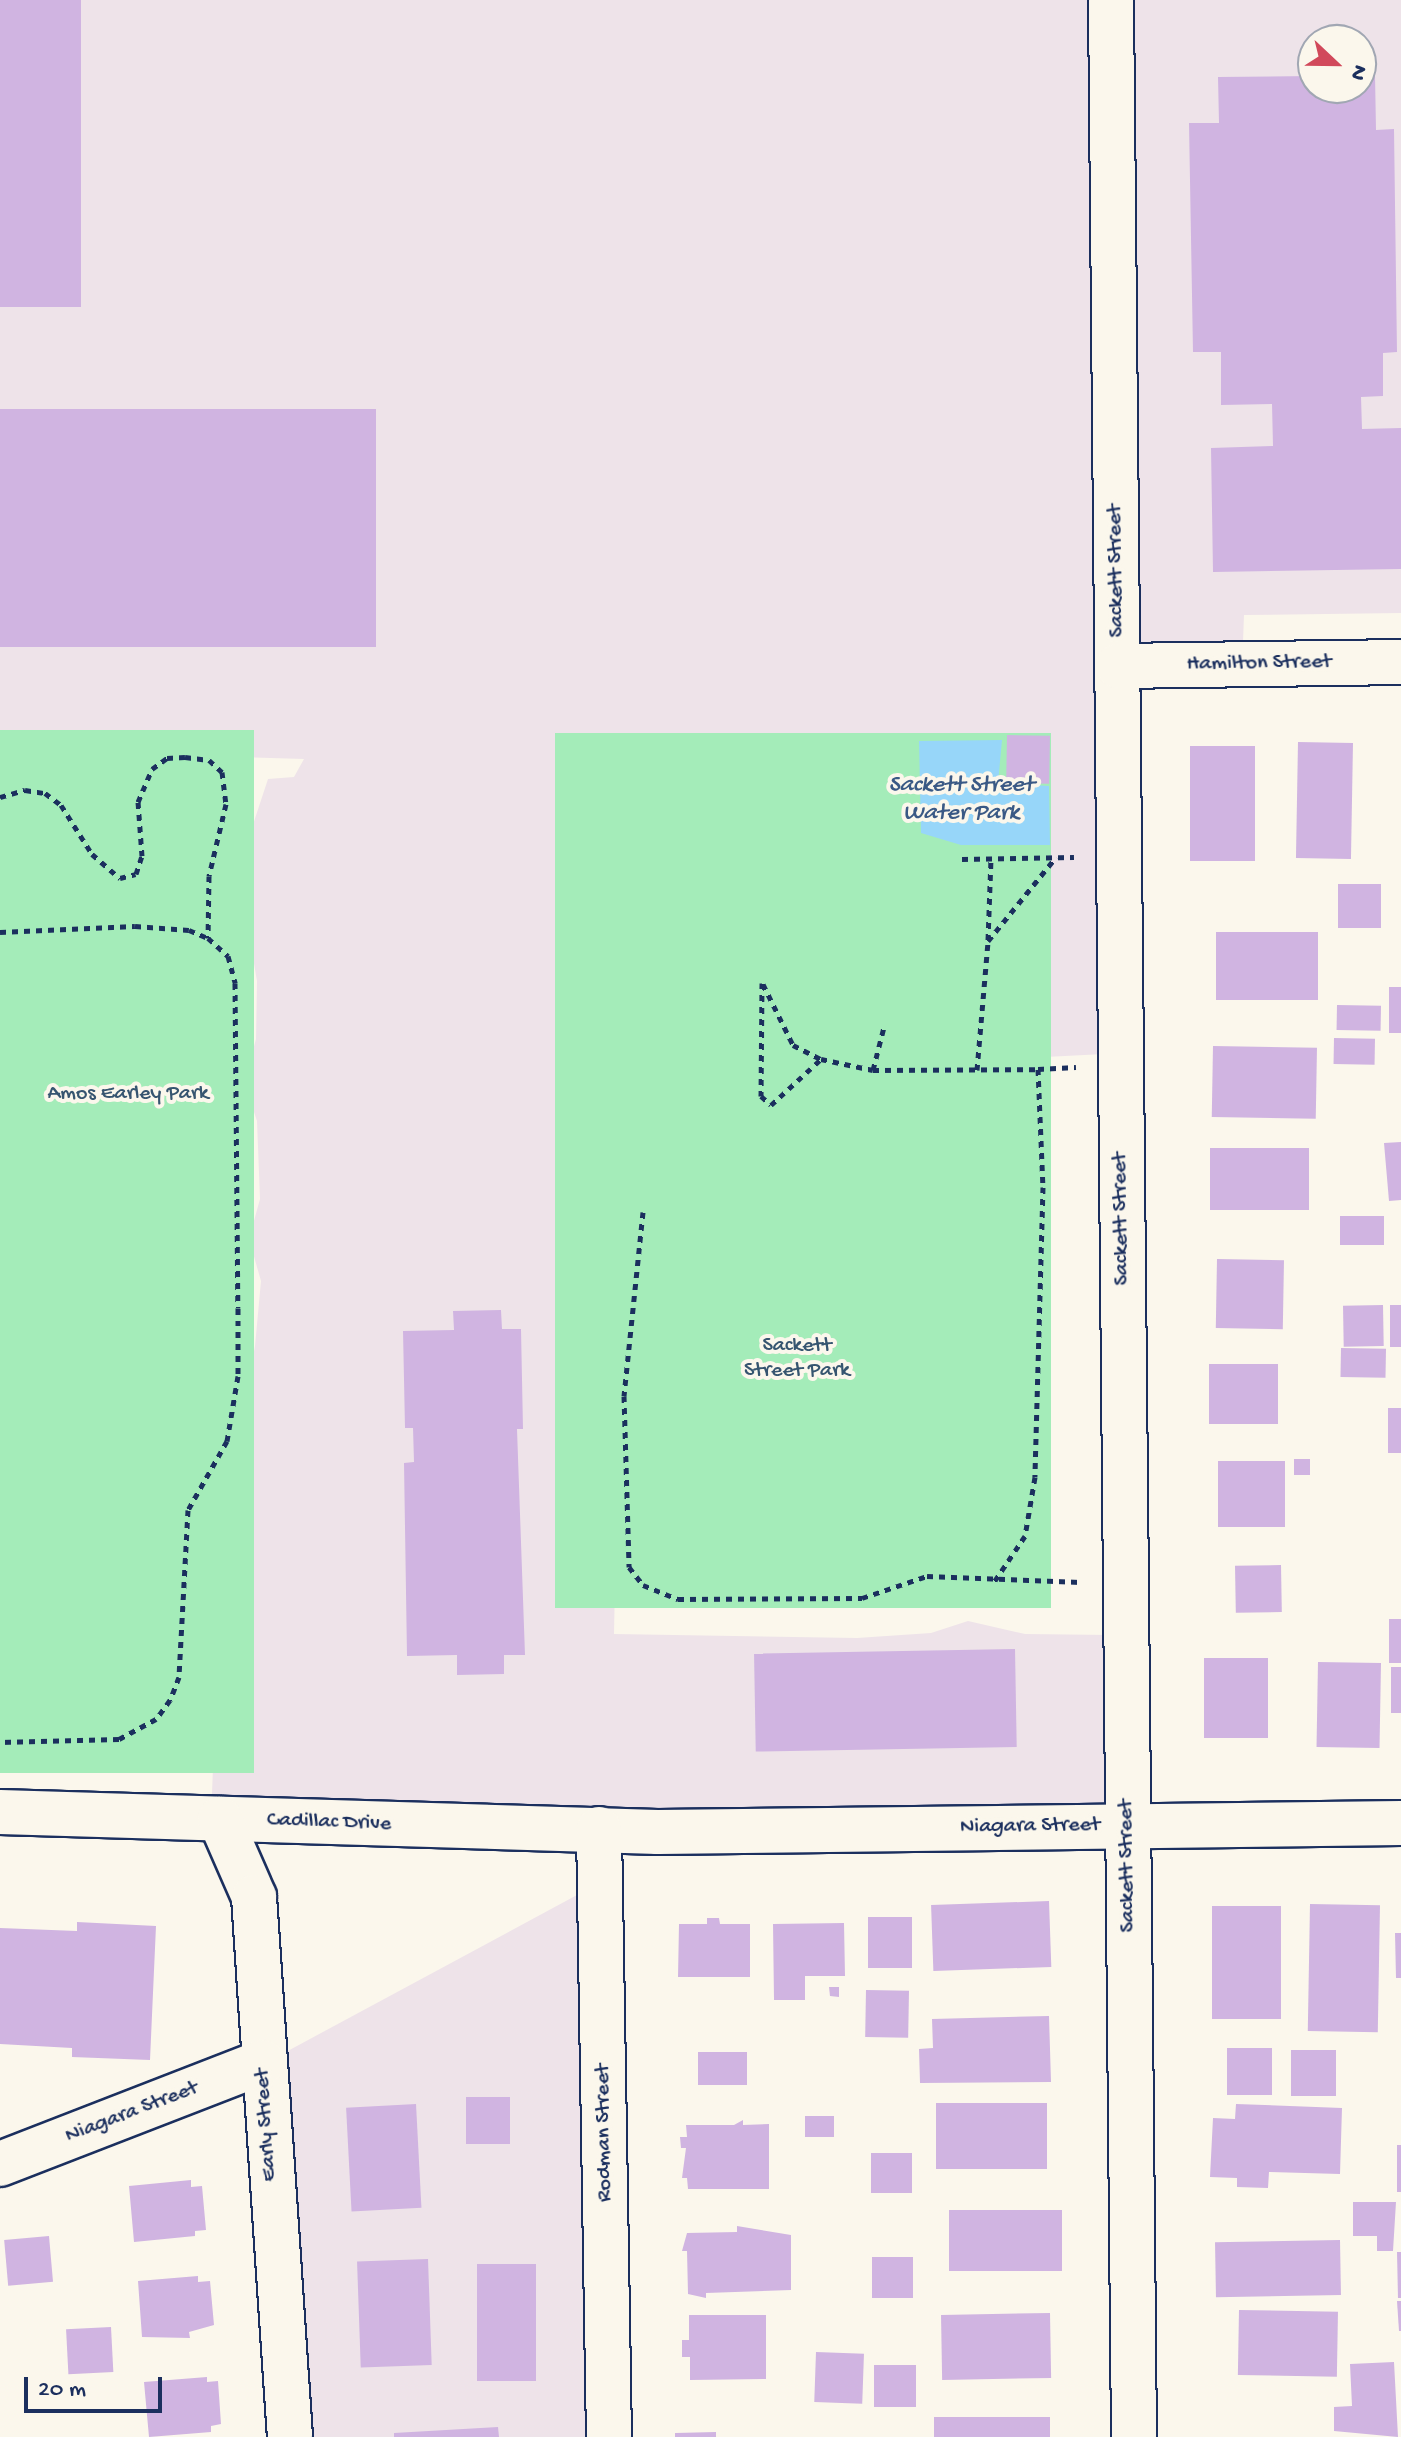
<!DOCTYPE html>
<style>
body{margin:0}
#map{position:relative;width:1401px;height:2437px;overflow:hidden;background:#fbf7ec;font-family:"Gochi Hand",sans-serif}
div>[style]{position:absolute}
.built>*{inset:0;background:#eee3e9}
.green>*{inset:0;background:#a4ecb9;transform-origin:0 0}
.water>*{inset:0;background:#97d6f9}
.building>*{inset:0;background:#d0b4e1;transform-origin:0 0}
.path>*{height:5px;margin-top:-2.5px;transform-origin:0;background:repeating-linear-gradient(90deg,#1b2f5e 0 6px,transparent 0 12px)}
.roads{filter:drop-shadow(2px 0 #1b2f5e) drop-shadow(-2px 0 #1b2f5e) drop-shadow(0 2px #1b2f5e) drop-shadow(0 -2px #1b2f5e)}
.minor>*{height:44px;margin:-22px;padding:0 22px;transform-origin:22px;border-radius:22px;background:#fbf7ec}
span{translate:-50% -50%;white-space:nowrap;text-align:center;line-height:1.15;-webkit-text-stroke:8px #fbf7ec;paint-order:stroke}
.street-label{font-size:22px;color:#1b2f5e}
.park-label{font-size:22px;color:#365570}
.water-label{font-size:24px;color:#3a5985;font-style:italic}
.north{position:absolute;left:1297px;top:24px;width:80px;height:80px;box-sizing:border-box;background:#fbf7ec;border:2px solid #a1a7b3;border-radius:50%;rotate:112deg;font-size:22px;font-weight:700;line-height:32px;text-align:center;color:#1b2f5e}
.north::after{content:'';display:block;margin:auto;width:28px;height:36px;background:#d1495b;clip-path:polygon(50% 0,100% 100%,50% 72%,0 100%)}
.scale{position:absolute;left:24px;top:2377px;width:138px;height:36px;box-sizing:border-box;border:4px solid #1b2f5e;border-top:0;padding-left:10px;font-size:24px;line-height:28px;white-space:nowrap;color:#1b2f5e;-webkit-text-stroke:6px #fbf7ec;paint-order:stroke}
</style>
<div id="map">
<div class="built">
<div style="clip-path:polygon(evenodd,0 0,1401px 0,1401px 613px,1244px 615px,1242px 669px,1122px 681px,1104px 1054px,625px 1078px,614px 1634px,857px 1638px,931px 1633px,968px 1621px,1025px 1634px,1110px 1635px,1116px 1824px,211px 1821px,222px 1523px,255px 1346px,261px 1281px,249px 1239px,260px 1199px,257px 1121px,244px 1082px,256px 1039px,257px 981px,238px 870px,268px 779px,294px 777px,304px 759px,42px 751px,0 756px,0 0,1313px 40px,1361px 40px,1361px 88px,1313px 88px,1313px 40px)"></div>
<div style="clip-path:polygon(577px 1895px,586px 1896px,596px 2437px,289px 2437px,284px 2053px)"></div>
</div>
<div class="green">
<div style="left:254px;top:730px;width:1043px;height:254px;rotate:90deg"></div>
<div style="left:1051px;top:733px;width:875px;height:496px;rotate:90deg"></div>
</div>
<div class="water">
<div style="clip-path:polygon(1002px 740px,998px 783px,1049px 786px,1050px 845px,961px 845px,921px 833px,919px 741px)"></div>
</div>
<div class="building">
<div style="left:0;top:0;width:81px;height:307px"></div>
<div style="clip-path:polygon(1361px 75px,1375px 75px,1376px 130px,1394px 129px,1397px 352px,1383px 353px,1383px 396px,1361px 397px,1362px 429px,1401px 428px,1401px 569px,1213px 572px,1211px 448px,1273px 446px,1272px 404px,1221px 405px,1221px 352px,1193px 352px,1189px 123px,1219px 123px,1218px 77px,1313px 76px,1313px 88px,1361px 88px)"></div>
<div style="left:376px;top:409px;width:238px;height:376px;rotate:90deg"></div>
<div style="left:1007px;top:735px;width:43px;height:48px;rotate:1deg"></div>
<div style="left:1298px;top:742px;width:55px;height:116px;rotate:1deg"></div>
<div style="left:1190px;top:746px;width:65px;height:115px"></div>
<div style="left:1381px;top:884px;width:44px;height:43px;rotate:90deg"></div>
<div style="left:1216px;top:932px;width:102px;height:68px"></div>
<div style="left:1389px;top:987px;width:12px;height:46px"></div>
<div style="left:1337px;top:1005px;width:44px;height:25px;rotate:1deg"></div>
<div style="left:1334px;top:1038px;width:41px;height:26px;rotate:1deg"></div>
<div style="left:1213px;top:1046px;width:104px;height:71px;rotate:1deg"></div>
<div style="clip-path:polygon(1401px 1142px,1401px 1200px,1389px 1201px,1384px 1143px)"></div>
<div style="left:1210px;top:1148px;width:99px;height:62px"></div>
<div style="left:1340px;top:1216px;width:44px;height:29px"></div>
<div style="left:1217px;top:1259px;width:67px;height:69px;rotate:1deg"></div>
<div style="left:1383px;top:1305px;width:41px;height:40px;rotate:89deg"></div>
<div style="left:1401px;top:1305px;width:42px;height:11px;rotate:90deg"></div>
<div style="clip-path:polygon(501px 1310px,502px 1329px,521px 1329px,523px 1429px,517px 1429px,525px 1655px,504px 1655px,504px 1674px,457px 1675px,457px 1655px,407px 1656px,404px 1463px,414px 1462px,413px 1428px,405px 1428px,403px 1331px,454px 1330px,453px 1311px)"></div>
<div style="left:1341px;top:1348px;width:45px;height:29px;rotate:1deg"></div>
<div style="left:1209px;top:1364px;width:69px;height:60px"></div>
<div style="left:1388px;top:1408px;width:13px;height:45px"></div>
<div style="left:1294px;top:1459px;width:16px;height:16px"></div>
<div style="left:1218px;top:1461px;width:67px;height:66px"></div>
<div style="left:1281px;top:1565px;width:47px;height:46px;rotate:89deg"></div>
<div style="left:1389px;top:1619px;width:12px;height:44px"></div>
<div style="left:1015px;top:1649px;width:98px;height:261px;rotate:89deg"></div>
<div style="left:1204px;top:1658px;width:64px;height:80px"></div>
<div style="left:1318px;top:1662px;width:63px;height:85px;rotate:1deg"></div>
<div style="left:1391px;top:1667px;width:10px;height:46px"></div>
<div style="left:1049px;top:1901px;width:66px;height:118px;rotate:88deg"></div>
<div style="left:1310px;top:1904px;width:70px;height:127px;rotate:1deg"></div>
<div style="left:1212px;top:1906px;width:69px;height:113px"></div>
<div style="left:868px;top:1917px;width:44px;height:51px"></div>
<div style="clip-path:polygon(707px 1918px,719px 1918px,720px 1924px,750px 1924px,750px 1977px,678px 1977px,679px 1924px,707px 1924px)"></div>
<div style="clip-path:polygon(77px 1922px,156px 1926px,150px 2060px,72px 2057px,72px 2048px,0 2044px,0 1928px,77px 1931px)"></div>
<div style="clip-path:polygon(844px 1923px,845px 1976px,805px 1976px,805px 2000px,774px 2000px,773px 1924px)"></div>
<div style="clip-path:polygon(1395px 1933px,1401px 1933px,1401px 1978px,1396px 1978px)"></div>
<div style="clip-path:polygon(829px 1987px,839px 1987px,839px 1997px,830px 1996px)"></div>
<div style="left:866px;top:1990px;width:43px;height:47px;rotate:1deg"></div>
<div style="clip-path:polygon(1049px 2016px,1051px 2082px,920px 2083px,919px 2049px,933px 2048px,932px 2019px)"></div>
<div style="left:1227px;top:2048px;width:45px;height:47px"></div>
<div style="left:1291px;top:2050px;width:45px;height:46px"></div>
<div style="left:698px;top:2052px;width:49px;height:33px"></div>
<div style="left:466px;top:2097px;width:44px;height:47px"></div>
<div style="left:1047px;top:2103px;width:66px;height:111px;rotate:90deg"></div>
<div style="left:416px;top:2104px;width:104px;height:70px;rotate:87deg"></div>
<div style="clip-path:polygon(1236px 2104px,1342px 2108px,1340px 2174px,1269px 2172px,1268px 2188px,1237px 2187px,1237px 2178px,1210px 2177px,1213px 2118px,1235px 2119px)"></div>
<div style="left:805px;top:2116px;width:29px;height:21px"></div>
<div style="clip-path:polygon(743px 2120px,743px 2125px,769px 2124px,769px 2189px,688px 2189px,687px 2178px,682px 2178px,686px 2148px,681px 2148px,680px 2137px,687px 2137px,686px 2125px,734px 2125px)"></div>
<div style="left:1401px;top:2145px;width:47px;height:4px;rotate:90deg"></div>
<div style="left:871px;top:2153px;width:41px;height:40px"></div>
<div style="clip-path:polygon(191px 2180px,191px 2187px,202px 2186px,206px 2230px,195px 2231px,195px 2236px,134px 2242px,129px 2186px)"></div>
<div style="clip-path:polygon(1353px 2202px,1396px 2202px,1393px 2251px,1377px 2251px,1377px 2236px,1353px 2236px)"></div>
<div style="left:949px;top:2210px;width:113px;height:61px"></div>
<div style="clip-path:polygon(737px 2226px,791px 2235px,791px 2290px,706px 2293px,706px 2298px,688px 2294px,687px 2251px,682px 2251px,687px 2233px,737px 2232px)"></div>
<div style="left:49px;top:2236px;width:46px;height:45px;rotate:85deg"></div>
<div style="left:1340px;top:2240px;width:55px;height:125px;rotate:89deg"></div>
<div style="clip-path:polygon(1397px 2252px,1401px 2252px,1401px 2298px,1398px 2298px)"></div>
<div style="left:872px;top:2257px;width:41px;height:41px"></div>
<div style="left:428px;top:2259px;width:106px;height:71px;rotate:88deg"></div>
<div style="left:477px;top:2264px;width:59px;height:117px"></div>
<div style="clip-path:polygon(198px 2276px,198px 2282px,210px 2281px,214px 2325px,189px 2332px,190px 2338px,142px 2337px,138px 2281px)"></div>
<div style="clip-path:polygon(1397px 2301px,1401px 2301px,1401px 2331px,1399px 2331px)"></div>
<div style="left:1239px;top:2310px;width:99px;height:65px;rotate:1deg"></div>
<div style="left:1050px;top:2313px;width:65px;height:109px;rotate:89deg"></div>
<div style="clip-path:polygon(689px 2315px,766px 2315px,766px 2379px,690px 2380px,690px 2357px,682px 2357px,682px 2340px,689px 2340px)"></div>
<div style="left:111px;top:2327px;width:45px;height:45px;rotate:87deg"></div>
<div style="left:816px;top:2352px;width:48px;height:50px;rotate:2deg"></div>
<div style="clip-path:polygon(1394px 2362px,1398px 2437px,1334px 2431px,1334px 2407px,1352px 2406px,1350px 2364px)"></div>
<div style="left:874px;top:2365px;width:42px;height:42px"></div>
<div style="clip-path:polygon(207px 2377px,207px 2382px,218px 2381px,221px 2424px,211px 2426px,211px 2432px,149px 2437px,144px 2382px)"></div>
<div style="left:1050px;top:2417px;width:20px;height:116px;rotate:90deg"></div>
<div style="clip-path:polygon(498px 2427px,499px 2437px,394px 2437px,394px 2433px)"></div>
<div style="clip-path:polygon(716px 2432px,716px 2437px,675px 2437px,675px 2433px)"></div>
</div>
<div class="path">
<div style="left:0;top:797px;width:26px;rotate:-16deg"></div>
<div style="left:25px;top:790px;width:20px;rotate:9deg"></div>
<div style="left:45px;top:793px;width:20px;rotate:37deg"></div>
<div style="left:61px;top:805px;width:58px;rotate:57.7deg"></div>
<div style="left:92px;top:854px;width:37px;rotate:41deg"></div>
<div style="left:120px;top:878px;width:16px;rotate:-14deg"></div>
<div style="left:136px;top:874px;width:19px;rotate:-72deg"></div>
<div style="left:142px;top:856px;width:54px;rotate:-94.2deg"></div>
<div style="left:138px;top:802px;width:36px;rotate:-67deg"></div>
<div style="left:152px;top:769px;width:19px;rotate:-36deg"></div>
<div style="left:167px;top:758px;width:18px;rotate:-3deg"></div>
<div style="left:185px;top:757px;width:24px;rotate:7deg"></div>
<div style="left:209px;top:760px;width:18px;rotate:43deg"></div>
<div style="left:222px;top:772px;width:32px;rotate:83deg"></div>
<div style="left:226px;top:804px;width:74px;rotate:103.3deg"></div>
<div style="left:209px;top:876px;width:62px;rotate:90.9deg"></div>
<div style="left:208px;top:938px;width:27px;rotate:42deg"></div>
<div style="left:228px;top:956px;width:28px;rotate:75deg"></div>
<div style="left:235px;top:983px;width:325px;rotate:89.5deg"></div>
<div style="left:238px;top:1308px;width:68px;rotate:90deg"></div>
<div style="left:238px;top:1376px;width:66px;rotate:99.6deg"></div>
<div style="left:227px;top:1441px;width:79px;rotate:119.5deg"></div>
<div style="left:188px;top:1510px;width:167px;rotate:93.1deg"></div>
<div style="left:179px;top:1677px;width:25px;rotate:111deg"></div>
<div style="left:170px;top:1700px;width:24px;rotate:126deg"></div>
<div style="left:156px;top:1719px;width:42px;rotate:151.6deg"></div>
<div style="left:119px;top:1739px;width:119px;rotate:178.6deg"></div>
<div style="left:962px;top:859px;width:112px;rotate:-1deg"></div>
<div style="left:0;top:932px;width:135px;rotate:-2.5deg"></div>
<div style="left:135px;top:926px;width:54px;rotate:4.2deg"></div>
<div style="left:189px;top:930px;width:21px;rotate:23deg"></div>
<div style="left:988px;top:940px;width:81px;rotate:-87.9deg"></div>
<div style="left:762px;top:983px;width:113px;rotate:90.5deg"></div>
<div style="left:761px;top:1096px;width:13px;rotate:42deg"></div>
<div style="left:771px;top:1105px;width:68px;rotate:-42.6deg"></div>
<div style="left:821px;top:1059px;width:53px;rotate:11.9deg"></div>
<div style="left:873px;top:1070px;width:165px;rotate:-0.3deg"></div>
<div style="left:1038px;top:1069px;width:118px;rotate:87.6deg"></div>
<div style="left:1043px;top:1187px;width:290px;rotate:91.6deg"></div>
<div style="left:1035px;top:1477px;width:60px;rotate:99.6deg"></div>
<div style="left:1025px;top:1536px;width:55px;rotate:124deg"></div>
<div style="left:763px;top:984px;width:68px;rotate:63.8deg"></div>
<div style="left:793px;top:1045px;width:31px;rotate:27deg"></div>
<div style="left:1038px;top:1069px;width:38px;rotate:-3deg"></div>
<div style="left:873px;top:1070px;width:44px;rotate:-75.7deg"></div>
<div style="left:977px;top:1070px;width:129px;rotate:-85.1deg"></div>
<div style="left:988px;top:941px;width:108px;rotate:-51deg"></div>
<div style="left:643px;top:1212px;width:185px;rotate:95.9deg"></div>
<div style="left:624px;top:1396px;width:171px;rotate:88.3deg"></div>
<div style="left:629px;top:1567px;width:23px;rotate:52deg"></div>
<div style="left:643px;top:1585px;width:38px;rotate:22deg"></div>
<div style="left:678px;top:1599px;width:184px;rotate:-0.3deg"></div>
<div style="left:862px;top:1598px;width:69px;rotate:-18.7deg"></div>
<div style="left:927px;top:1576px;width:154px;rotate:2.2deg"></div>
</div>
<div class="roads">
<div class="minor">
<div style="left:1111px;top:0;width:2437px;rotate:89.46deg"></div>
<div style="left:1118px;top:666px;width:283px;rotate:-0.8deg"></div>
<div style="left:0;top:1812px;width:658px;rotate:1.74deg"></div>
<div style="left:658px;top:1832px;width:743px;rotate:-0.69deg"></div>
<div style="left:220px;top:1819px;width:85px;rotate:66.4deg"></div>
<div style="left:254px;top:1897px;width:541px;rotate:86.19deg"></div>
<div style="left:599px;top:1829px;width:608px;rotate:89.06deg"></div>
<div style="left:0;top:2164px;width:282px;rotate:-21.2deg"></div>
</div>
</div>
<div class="street-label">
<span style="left:1117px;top:571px;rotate:-91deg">Sackett Street</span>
<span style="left:1259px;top:664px;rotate:-1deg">Hamilton Street</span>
<span style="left:1122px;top:1219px;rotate:-91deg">Sackett Street</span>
<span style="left:329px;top:1823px;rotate:2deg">Cadillac Drive</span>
<span style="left:1030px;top:1827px;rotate:-1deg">Niagara Street</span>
<span style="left:1128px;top:1866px;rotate:-91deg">Sackett Street</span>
<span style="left:132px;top:2113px;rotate:-21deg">Niagara Street</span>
<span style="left:267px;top:2125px;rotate:-94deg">Early Street</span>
<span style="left:605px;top:2133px;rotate:-91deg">Rodman Street</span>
</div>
<div class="park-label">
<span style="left:128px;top:1095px">Amos Earley Park</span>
<span style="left:797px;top:1359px">Sackett<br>Street Park</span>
</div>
<div class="water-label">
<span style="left:961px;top:800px">Sackett Street<br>Water Park</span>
</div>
<div class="north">N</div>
<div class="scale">20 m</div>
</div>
